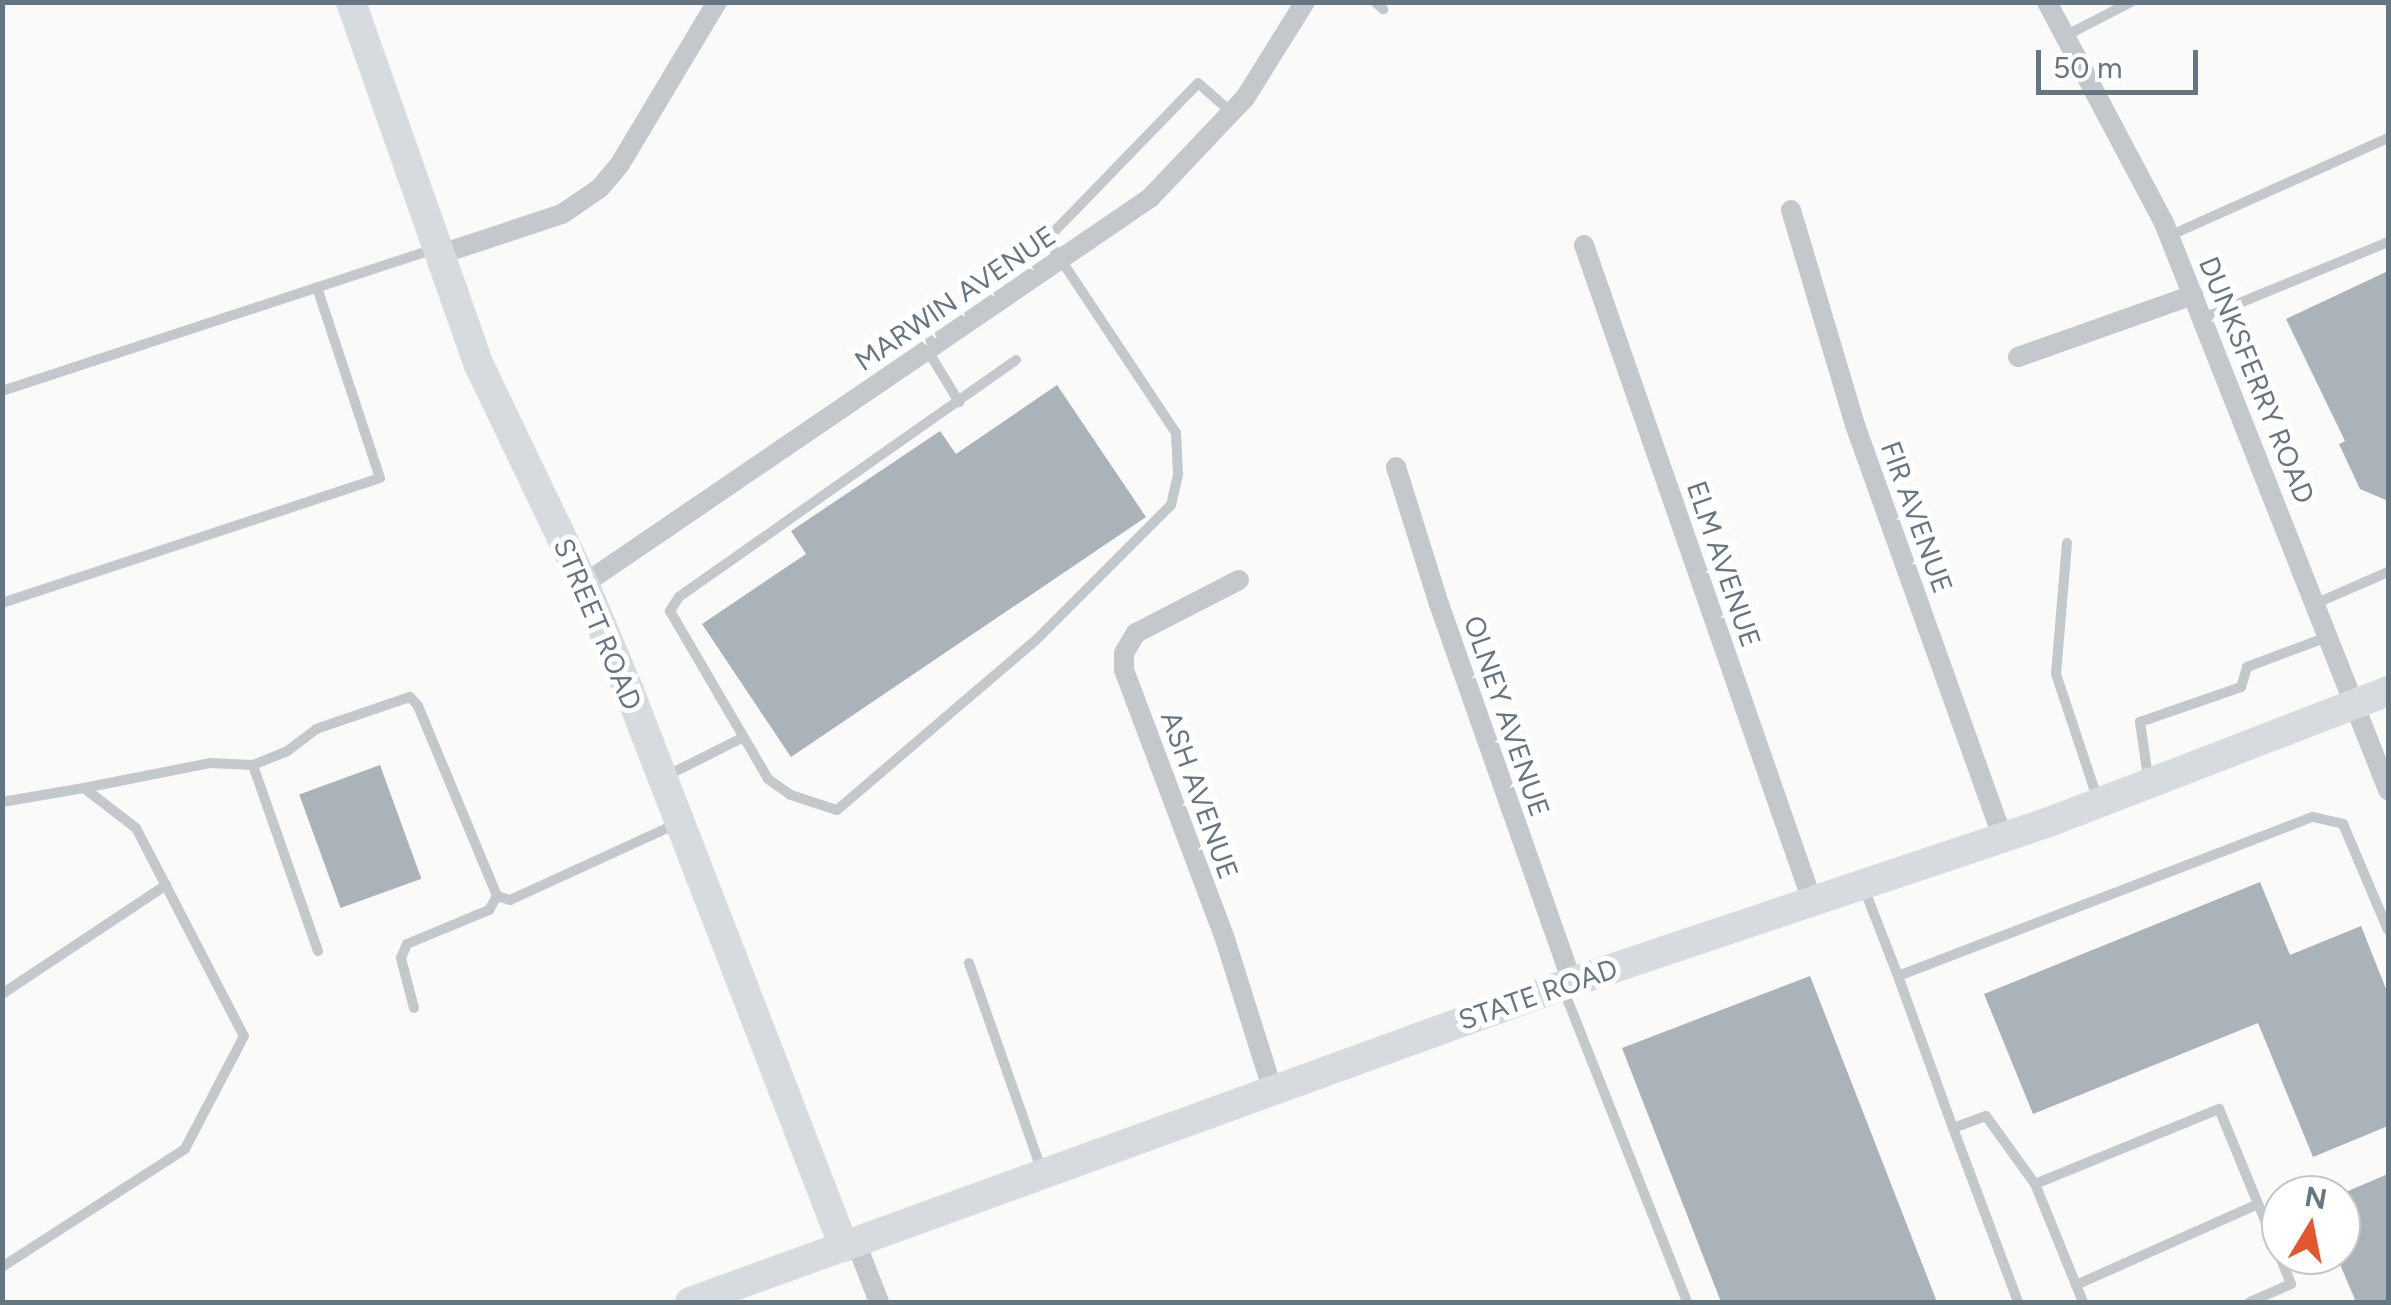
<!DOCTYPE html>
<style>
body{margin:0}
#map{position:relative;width:2391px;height:1305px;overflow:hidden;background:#fafaf8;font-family:Figtree,sans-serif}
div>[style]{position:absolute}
.building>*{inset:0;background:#aab3b9;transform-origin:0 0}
.lane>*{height:10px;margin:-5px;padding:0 5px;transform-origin:5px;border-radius:5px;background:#c3c8cc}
.street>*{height:20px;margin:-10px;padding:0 10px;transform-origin:10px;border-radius:10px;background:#c3c8cc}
.secondary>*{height:30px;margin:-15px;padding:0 15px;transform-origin:15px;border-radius:15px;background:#d6dbdf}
span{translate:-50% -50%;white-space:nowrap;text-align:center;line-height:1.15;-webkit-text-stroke:10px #fff;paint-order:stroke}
.street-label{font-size:28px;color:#657683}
.frame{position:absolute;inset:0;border:5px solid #657683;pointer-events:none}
.north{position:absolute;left:2261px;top:1175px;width:100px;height:100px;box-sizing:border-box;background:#fff;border:2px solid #c1c8cd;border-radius:50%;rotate:10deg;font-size:28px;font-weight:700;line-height:40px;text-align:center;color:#657683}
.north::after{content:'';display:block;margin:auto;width:35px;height:45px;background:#e4572e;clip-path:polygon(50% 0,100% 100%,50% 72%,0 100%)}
.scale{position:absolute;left:2036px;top:50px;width:162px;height:45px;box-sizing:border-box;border:5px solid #657683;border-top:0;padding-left:12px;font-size:30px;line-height:35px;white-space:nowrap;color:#657683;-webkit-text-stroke:8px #fff;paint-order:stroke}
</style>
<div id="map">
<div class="building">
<div style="clip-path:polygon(2388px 271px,2388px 501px,2360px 489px,2339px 444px,2345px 441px,2286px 319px)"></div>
<div style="clip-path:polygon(1057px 385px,1146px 517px,791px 757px,702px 624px,806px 554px,791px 531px,940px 431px,956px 454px)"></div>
<div style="left:380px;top:765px;width:121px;height:86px;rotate:70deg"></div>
<div style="clip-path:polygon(2260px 882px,2290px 955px,2361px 926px,2388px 994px,2388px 1126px,2313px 1157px,2258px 1023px,2033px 1114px,1984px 994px)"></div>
<div style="clip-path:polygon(1810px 976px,1937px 1302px,1721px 1302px,1622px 1048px)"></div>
<div style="clip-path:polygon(2388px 1174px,2388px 1302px,2356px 1302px,2336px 1255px,2341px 1255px,2341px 1194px)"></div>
</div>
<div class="lane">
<div style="left:1375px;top:2px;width:11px;rotate:41deg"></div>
<div style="left:2065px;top:36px;width:74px;rotate:-27.3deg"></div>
<div style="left:2169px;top:236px;width:240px;rotate:-24.1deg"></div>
<div style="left:2203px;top:318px;width:200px;rotate:-22.3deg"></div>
<div style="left:928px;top:351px;width:60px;rotate:58.7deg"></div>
<div style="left:1016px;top:360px;width:412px;rotate:144.9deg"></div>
<div style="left:679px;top:597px;width:17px;rotate:123deg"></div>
<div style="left:670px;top:611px;width:194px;rotate:59.7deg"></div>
<div style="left:768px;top:779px;width:28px;rotate:35deg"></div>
<div style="left:791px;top:795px;width:48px;rotate:18.1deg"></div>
<div style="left:837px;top:810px;width:260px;rotate:-40.5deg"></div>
<div style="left:1035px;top:641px;width:192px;rotate:-45deg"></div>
<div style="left:1171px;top:505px;width:32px;rotate:-77deg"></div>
<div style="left:1178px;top:474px;width:41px;rotate:-92.8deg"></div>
<div style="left:1176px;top:433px;width:233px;rotate:-123.6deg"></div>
<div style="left:1047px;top:239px;width:217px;rotate:-45.9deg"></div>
<div style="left:1198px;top:83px;width:44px;rotate:41.3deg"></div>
<div style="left:2px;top:391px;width:455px;rotate:-18.2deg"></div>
<div style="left:2067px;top:543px;width:131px;rotate:94.8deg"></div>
<div style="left:2056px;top:674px;width:130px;rotate:71.6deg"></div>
<div style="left:2px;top:603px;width:398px;rotate:-18.3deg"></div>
<div style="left:380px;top:478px;width:201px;rotate:-108.3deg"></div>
<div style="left:2317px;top:603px;width:77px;rotate:-23.6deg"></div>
<div style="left:664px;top:777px;width:89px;rotate:-26.6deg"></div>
<div style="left:2148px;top:777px;width:56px;rotate:-98.3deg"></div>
<div style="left:2140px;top:722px;width:107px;rotate:-19.1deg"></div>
<div style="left:2241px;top:687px;width:21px;rotate:-73deg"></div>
<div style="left:2247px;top:667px;width:89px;rotate:-20.5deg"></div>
<div style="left:84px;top:788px;width:128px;rotate:-11.2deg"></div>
<div style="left:210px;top:763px;width:43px;rotate:2.7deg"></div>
<div style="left:2px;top:802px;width:83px;rotate:-9.7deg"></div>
<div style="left:84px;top:788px;width:66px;rotate:37.6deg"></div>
<div style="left:136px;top:828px;width:234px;rotate:62.6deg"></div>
<div style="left:244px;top:1036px;width:127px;rotate:117.6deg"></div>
<div style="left:185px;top:1149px;width:218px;rotate:147.2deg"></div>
<div style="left:1863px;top:886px;width:97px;rotate:68.7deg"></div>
<div style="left:1898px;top:976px;width:444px;rotate:-21deg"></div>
<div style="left:2313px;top:817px;width:31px;rotate:13deg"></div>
<div style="left:2343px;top:824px;width:115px;rotate:67deg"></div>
<div style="left:318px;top:951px;width:197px;rotate:-109.3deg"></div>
<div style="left:253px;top:765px;width:35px;rotate:-22deg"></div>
<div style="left:286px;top:752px;width:38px;rotate:-37deg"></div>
<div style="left:316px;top:729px;width:99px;rotate:-18.8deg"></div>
<div style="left:410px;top:697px;width:12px;rotate:48deg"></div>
<div style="left:418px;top:706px;width:206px;rotate:67.4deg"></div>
<div style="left:497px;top:896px;width:14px;rotate:17deg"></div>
<div style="left:510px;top:900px;width:185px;rotate:-24.6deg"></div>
<div style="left:969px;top:963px;width:221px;rotate:70.7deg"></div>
<div style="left:1898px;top:976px;width:162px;rotate:70.1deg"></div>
<div style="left:1953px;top:1128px;width:35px;rotate:-20deg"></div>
<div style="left:1986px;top:1116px;width:84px;rotate:54.2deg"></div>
<div style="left:1564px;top:991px;width:334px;rotate:68.4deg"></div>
<div style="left:2px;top:994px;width:197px;rotate:-33.6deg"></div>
<div style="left:414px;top:1008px;width:52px;rotate:-104.6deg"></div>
<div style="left:401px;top:958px;width:15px;rotate:-67deg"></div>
<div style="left:407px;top:944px;width:89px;rotate:-22.5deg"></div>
<div style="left:489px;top:910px;width:16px;rotate:-60deg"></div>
<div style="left:1953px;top:1128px;width:186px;rotate:69.5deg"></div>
<div style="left:2076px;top:1285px;width:199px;rotate:-24deg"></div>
<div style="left:2083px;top:1302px;width:127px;rotate:-112.1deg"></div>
<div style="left:2035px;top:1184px;width:199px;rotate:-22.2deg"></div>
<div style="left:2219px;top:1109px;width:189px;rotate:67.6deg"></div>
<div style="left:2291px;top:1284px;width:45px;rotate:156.3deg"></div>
</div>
<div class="street">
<div style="left:2047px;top:2px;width:250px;rotate:62.1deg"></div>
<div style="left:2164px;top:223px;width:610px;rotate:68.44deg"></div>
<div style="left:1791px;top:210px;width:224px;rotate:73.4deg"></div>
<div style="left:1855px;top:425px;width:439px;rotate:70.3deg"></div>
<div style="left:1584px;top:245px;width:694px;rotate:70.83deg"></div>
<div style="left:438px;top:255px;width:131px;rotate:-18.3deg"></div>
<div style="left:562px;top:214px;width:46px;rotate:-34.4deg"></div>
<div style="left:600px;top:188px;width:31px;rotate:-50deg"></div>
<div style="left:620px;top:164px;width:189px;rotate:-59.1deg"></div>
<div style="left:2018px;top:357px;width:186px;rotate:-19.5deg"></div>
<div style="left:1396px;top:467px;width:144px;rotate:72.6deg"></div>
<div style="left:1439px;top:604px;width:401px;rotate:70.6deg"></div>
<div style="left:1239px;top:580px;width:116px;rotate:152.8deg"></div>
<div style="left:1136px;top:633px;width:23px;rotate:121deg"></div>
<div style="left:1124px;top:653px;width:17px;rotate:90deg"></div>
<div style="left:1124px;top:670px;width:287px;rotate:69.4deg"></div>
<div style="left:1225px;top:939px;width:156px;rotate:72.5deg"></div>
<div style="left:584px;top:584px;width:685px;rotate:-34.29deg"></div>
<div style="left:1150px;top:198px;width:138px;rotate:-46.5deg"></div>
<div style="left:1245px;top:98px;width:113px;rotate:-58deg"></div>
<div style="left:856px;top:1243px;width:63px;rotate:68.7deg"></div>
</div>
<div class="secondary">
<div style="left:351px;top:2px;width:383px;rotate:70.6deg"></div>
<div style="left:478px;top:363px;width:245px;rotate:64.4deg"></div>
<div style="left:584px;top:584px;width:116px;rotate:67.2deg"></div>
<div style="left:629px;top:691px;width:596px;rotate:68.86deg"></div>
<div style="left:690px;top:1302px;width:938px;rotate:-19.94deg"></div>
<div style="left:1572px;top:982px;width:503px;rotate:-18.54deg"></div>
<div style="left:2049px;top:822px;width:363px;rotate:-21.1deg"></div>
</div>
<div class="street-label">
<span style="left:955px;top:298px;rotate:-34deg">MARWIN AVENUE</span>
<span style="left:2257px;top:380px;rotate:68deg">DUNKSFERRY ROAD</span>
<span style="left:1917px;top:517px;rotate:70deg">FIR AVENUE</span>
<span style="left:1724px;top:564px;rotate:71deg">ELM AVENUE</span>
<span style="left:598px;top:624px;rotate:67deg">STREET ROAD</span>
<span style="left:1507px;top:716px;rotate:71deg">OLNEY AVENUE</span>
<span style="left:1200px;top:795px;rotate:70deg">ASH AVENUE</span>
<span style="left:1538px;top:994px;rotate:-19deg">STATE ROAD</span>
</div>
<div class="frame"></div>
<div class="north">N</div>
<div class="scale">50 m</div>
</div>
